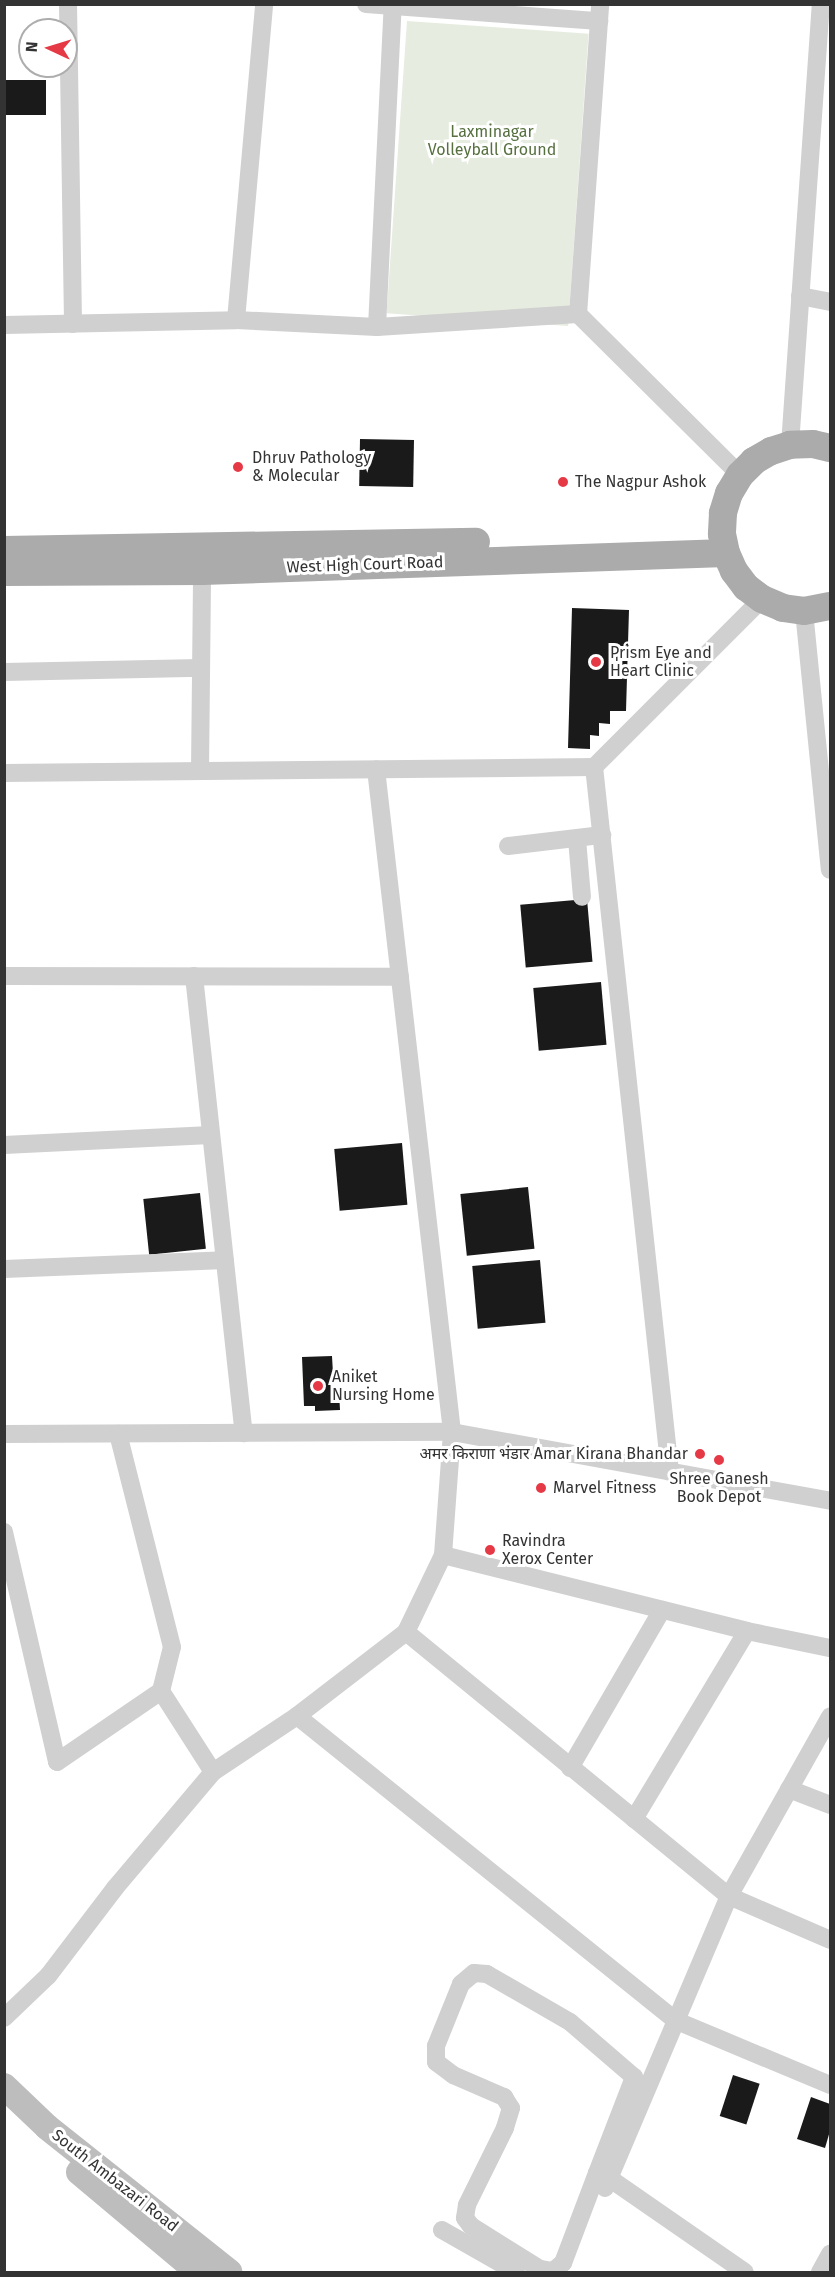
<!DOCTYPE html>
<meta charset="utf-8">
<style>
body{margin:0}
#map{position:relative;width:835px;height:2277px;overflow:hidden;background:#fff;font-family:"Fira Sans","Noto Sans Devanagari",sans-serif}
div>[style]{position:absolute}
.green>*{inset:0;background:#e6ecdf;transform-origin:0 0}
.building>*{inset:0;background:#1a1a1a;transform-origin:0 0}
.minor>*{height:18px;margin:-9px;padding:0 9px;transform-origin:9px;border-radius:9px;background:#d0d0d0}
.secondary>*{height:26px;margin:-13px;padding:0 13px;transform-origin:13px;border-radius:13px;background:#bdbdbd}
.primary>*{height:28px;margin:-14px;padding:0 14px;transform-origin:14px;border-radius:14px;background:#ababab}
.dots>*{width:16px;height:16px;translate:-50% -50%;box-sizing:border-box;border:3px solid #fff;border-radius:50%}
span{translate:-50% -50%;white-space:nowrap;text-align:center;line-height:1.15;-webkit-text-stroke:6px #fff;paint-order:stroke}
.park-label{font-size:16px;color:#56703f}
.poi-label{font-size:16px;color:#333}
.left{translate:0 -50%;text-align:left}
.right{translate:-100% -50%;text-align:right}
.street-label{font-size:16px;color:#333}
.frame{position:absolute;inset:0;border:6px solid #333;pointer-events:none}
.north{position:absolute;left:18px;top:18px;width:60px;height:60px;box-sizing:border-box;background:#fff;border:2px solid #adadad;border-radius:50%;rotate:274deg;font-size:16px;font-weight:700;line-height:24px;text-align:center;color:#333}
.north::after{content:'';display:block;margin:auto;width:21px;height:27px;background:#e63946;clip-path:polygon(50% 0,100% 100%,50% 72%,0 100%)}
</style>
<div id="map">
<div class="green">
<div style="left:407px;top:21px;width:182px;height:293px;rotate:4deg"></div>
</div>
<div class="building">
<div style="left:4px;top:80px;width:42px;height:35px"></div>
<div style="left:360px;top:439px;width:54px;height:47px;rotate:1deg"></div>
<div style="clip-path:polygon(572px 608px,629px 610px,626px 711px,610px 711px,610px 724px,599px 723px,599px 736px,590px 735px,590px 749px,568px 748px)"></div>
<div style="left:587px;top:899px;width:63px;height:67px;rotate:85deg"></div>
<div style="left:601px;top:982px;width:63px;height:68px;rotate:85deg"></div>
<div style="left:402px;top:1143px;width:62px;height:68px;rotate:85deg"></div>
<div style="left:528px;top:1187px;width:62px;height:68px;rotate:84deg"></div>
<div style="left:200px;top:1193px;width:56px;height:57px;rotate:84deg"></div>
<div style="left:540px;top:1260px;width:63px;height:68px;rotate:85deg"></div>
<div style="clip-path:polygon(332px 1356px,334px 1391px,339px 1391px,340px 1410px,315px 1411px,315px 1406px,304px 1406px,302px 1357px)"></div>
<div style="left:733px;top:2075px;width:28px;height:43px;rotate:18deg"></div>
<div style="clip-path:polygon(811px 2097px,830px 2104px,830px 2131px,825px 2148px,797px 2139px)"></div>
</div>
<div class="minor">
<div style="left:68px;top:4px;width:320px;rotate:89.1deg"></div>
<div style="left:366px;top:4px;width:234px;rotate:4.2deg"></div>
<div style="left:800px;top:296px;width:31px;rotate:11deg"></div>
<div style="left:578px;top:314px;width:311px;rotate:-85.9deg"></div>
<div style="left:236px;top:320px;width:317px;rotate:-84.9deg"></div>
<div style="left:4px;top:325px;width:232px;rotate:-1.2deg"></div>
<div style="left:236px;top:320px;width:141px;rotate:2.8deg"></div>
<div style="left:377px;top:327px;width:201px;rotate:-3.7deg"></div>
<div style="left:578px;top:314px;width:228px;rotate:44.8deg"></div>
<div style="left:377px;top:327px;width:323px;rotate:-87.2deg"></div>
<div style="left:790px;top:445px;width:442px;rotate:-86deg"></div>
<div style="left:804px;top:611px;width:260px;rotate:84.3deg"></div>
<div style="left:4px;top:672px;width:197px;rotate:-1.2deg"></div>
<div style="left:200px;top:771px;width:200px;rotate:-89.4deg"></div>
<div style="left:4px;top:773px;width:590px;rotate:-0.58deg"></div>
<div style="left:577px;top:839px;width:58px;rotate:85.1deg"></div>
<div style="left:508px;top:846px;width:95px;rotate:-6.7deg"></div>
<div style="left:4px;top:976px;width:396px;rotate:0.1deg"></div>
<div style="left:194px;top:976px;width:460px;rotate:83.8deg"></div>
<div style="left:4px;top:1145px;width:207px;rotate:-2.8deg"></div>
<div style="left:4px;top:1269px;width:221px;rotate:-2.3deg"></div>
<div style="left:4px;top:1434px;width:448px;rotate:-0.3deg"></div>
<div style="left:452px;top:1432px;width:384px;rotate:10.3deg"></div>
<div style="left:670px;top:1472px;width:709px;rotate:-96.15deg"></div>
<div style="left:594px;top:767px;width:238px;rotate:-45deg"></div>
<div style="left:4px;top:1532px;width:236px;rotate:77deg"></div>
<div style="left:57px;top:1762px;width:126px;rotate:-34.3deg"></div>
<div style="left:161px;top:1691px;width:45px;rotate:-76deg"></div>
<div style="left:172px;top:1647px;width:220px;rotate:-104.2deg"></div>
<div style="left:443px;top:1555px;width:313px;rotate:14deg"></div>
<div style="left:747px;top:1631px;width:85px;rotate:11.6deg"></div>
<div style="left:406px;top:1632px;width:417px;rotate:39.3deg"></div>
<div style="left:729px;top:1896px;width:110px;rotate:23.5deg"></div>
<div style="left:161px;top:1691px;width:96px;rotate:57.3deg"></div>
<div style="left:297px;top:1716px;width:487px;rotate:38.8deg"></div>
<div style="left:677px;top:2021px;width:166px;rotate:22.7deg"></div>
<div style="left:570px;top:1768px;width:183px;rotate:-59.8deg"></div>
<div style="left:789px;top:1789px;width:44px;rotate:21.3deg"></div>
<div style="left:634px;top:1819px;width:219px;rotate:-59deg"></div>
<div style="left:4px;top:2018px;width:61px;rotate:-43.7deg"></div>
<div style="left:48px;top:1976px;width:111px;rotate:-52.7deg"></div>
<div style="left:115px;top:1888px;width:152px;rotate:-49.8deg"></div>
<div style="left:213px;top:1772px;width:101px;rotate:-33.7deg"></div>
<div style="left:297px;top:1716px;width:138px;rotate:-37.6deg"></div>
<div style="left:406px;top:1632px;width:85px;rotate:-64.3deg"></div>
<div style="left:443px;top:1555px;width:123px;rotate:-85.8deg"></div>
<div style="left:452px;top:1432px;width:667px;rotate:-96.54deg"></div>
<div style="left:597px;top:2173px;width:103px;rotate:-68.9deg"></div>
<div style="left:634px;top:2077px;width:84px;rotate:-139.3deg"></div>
<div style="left:570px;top:2022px;width:96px;rotate:-150deg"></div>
<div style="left:487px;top:1974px;width:13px;rotate:-176deg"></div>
<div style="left:474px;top:1973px;width:17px;rotate:140deg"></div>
<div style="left:461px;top:1984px;width:67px;rotate:112deg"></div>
<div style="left:436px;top:2046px;width:16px;rotate:90deg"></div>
<div style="left:436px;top:2062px;width:21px;rotate:37deg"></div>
<div style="left:453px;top:2075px;width:56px;rotate:23.3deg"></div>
<div style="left:504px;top:2097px;width:13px;rotate:58deg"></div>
<div style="left:511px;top:2108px;width:21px;rotate:107deg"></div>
<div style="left:505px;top:2128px;width:86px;rotate:116.3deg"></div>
<div style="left:467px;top:2205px;width:13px;rotate:99deg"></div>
<div style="left:465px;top:2218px;width:10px;rotate:53deg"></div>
<div style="left:471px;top:2226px;width:81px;rotate:31.9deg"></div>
<div style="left:540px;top:2269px;width:13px;rotate:9deg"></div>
<div style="left:553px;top:2271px;width:13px;rotate:-39deg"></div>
<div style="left:563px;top:2263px;width:96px;rotate:-69.3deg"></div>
<div style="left:597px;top:2173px;width:13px;rotate:23deg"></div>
<div style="left:609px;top:2178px;width:165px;rotate:34.7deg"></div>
<div style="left:605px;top:2188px;width:317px;rotate:-67deg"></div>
<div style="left:729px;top:1896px;width:206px;rotate:-60.6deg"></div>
<div style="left:442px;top:2230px;width:85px;rotate:29.6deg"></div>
<div style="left:820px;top:2272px;width:21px;rotate:-61deg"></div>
</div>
<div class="secondary">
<div style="left:4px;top:2086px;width:59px;rotate:43.6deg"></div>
<div style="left:47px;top:2127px;width:233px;rotate:38.5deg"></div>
<div style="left:79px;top:2172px;width:155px;rotate:40deg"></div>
</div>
<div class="primary">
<div style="left:830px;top:448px;width:17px;rotate:-167deg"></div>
<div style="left:813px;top:444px;width:23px;rotate:178deg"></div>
<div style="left:790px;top:445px;width:20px;rotate:162deg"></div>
<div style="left:771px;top:451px;width:20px;rotate:150deg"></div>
<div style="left:754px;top:461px;width:20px;rotate:135deg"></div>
<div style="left:740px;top:475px;width:21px;rotate:121deg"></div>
<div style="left:729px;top:493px;width:21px;rotate:107deg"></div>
<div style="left:723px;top:513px;width:21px;rotate:93deg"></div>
<div style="left:722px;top:534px;width:19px;rotate:78deg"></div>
<div style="left:726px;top:553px;width:20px;rotate:66deg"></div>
<div style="left:734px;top:571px;width:20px;rotate:53deg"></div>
<div style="left:746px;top:587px;width:20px;rotate:37deg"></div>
<div style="left:762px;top:599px;width:23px;rotate:23deg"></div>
<div style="left:783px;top:608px;width:21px;rotate:8deg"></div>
<div style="left:804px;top:611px;width:26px;rotate:-11deg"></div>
<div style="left:4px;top:550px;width:472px;rotate:-1deg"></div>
<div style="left:4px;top:572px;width:198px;rotate:-0.3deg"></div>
<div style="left:202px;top:571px;width:524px;rotate:-1.97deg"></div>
</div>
<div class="dots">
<div style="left:238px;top:467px;background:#e63946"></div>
<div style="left:563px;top:482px;background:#e63946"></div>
<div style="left:596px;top:662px;background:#e63946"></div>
<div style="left:318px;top:1386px;background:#e63946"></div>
<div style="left:700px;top:1454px;background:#e63946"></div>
<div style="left:719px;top:1460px;background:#e63946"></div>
<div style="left:541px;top:1488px;background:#e63946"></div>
<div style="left:490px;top:1550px;background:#e63946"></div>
</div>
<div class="park-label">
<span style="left:492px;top:141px">Laxminagar<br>Volleyball Ground</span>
</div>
<div class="poi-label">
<span class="left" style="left:252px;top:467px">Dhruv Pathology<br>&amp; Molecular</span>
<span class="left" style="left:575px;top:482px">The Nagpur Ashok</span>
<span class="left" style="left:610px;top:662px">Prism Eye and<br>Heart Clinic</span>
<span class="left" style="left:332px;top:1386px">Aniket<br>Nursing Home</span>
<span class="right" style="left:688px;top:1454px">अमर किराणा भंडार Amar Kirana Bhandar</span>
<span style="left:719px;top:1488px">Shree Ganesh<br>Book Depot</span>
<span class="left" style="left:553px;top:1488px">Marvel Fitness</span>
<span class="left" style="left:502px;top:1550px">Ravindra<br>Xerox Center</span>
</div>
<div class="street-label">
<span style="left:365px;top:565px;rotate:-2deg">West High Court Road</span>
<span style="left:115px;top:2181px;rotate:38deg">South Ambazari Road</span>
</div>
<div class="frame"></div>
<div class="north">N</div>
</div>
